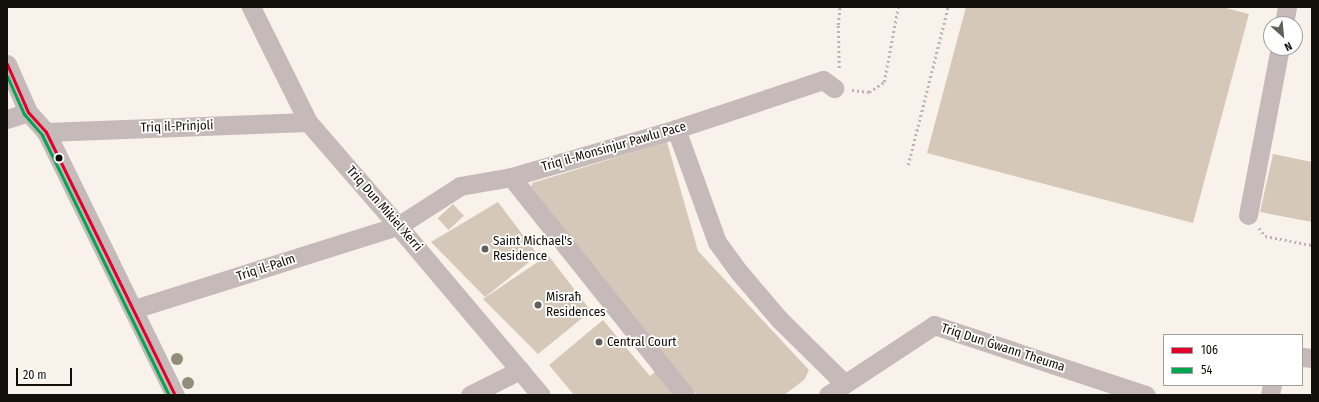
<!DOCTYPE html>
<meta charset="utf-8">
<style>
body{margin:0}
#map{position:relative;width:1319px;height:402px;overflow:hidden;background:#f8f2eb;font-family:"Fira Sans Condensed",sans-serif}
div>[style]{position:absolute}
.building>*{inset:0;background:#d6c8b8;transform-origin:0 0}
.path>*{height:2.5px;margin-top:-1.25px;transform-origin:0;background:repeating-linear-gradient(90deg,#bcb2b1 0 2px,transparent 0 5px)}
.minor>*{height:19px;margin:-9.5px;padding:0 9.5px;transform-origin:9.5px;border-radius:9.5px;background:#c6b9b9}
.bus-1>*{height:3px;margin:-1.5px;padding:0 1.5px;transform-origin:1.5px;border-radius:1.5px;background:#e4002b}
.bus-2>*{height:3px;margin:-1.5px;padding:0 1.5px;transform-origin:1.5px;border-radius:1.5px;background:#00a651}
.trees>*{width:12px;height:12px;margin:-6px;border-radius:50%;background:#908e78}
.dots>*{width:11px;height:11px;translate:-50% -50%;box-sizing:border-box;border:2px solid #fff;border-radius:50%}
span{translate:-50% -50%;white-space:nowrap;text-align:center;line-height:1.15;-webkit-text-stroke:3.5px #fff;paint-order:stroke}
.street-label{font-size:13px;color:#120e0a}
.poi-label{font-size:13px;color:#120e0a}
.left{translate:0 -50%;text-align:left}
.frame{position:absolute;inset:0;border:8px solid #120e0a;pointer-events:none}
.legend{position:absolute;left:1163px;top:334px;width:140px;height:52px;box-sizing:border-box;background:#fff;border:1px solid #a09f9d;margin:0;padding:5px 7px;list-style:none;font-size:12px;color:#120e0a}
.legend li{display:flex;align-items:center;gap:8px;height:20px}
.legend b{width:20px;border:1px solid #a09f9d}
.north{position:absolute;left:1263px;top:16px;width:40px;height:40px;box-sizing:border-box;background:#fff;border:1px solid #a09f9d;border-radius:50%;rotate:153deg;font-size:11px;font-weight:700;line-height:16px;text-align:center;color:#120e0a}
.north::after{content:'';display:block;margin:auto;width:14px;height:18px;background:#625e59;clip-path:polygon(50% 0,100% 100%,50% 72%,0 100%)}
.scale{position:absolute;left:16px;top:368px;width:56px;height:18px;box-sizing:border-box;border:2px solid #120e0a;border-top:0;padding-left:5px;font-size:12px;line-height:14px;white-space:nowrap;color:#120e0a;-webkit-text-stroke:3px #fff;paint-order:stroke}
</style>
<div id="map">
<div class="building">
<div style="clip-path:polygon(966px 7px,1222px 7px,1249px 14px,1193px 223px,927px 153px)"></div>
<div style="clip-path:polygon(667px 142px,698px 251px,809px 370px,804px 380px,784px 395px,697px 395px,530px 192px,532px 183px)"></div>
<div style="clip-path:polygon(1273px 154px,1312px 162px,1312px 222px,1260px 212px)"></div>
<div style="clip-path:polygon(498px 202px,538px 255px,485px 297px,431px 242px)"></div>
<div style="left:453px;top:204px;width:16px;height:21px;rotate:47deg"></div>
<div style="clip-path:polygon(548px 255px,591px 311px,538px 354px,483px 299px)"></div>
<div style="clip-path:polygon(603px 320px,650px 376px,656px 371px,675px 395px,574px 395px,549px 365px)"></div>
</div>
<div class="path">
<div style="left:839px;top:68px;width:43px;rotate:-91.3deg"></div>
<div style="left:838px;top:25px;width:18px;rotate:-84deg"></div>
<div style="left:852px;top:90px;width:17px;rotate:7deg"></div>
<div style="left:869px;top:92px;width:18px;rotate:-34deg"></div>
<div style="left:884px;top:82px;width:76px;rotate:-79.4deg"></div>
<div style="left:908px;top:165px;width:163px;rotate:-75.8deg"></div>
<div style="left:1259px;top:228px;width:10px;rotate:53deg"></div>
<div style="left:1265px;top:236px;width:48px;rotate:10.8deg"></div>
</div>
<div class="minor">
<div style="left:251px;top:7px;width:128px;rotate:63.6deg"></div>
<div style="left:308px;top:122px;width:138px;rotate:49.1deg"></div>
<div style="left:398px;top:226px;width:221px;rotate:49.8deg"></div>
<div style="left:1284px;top:24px;width:17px;rotate:-80deg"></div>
<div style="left:7px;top:64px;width:52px;rotate:66.4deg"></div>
<div style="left:28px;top:112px;width:27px;rotate:48deg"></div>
<div style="left:46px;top:132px;width:293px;rotate:63.9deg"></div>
<div style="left:7px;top:119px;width:22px;rotate:-18deg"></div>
<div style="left:676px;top:129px;width:120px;rotate:70.1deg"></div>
<div style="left:717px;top:242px;width:37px;rotate:54deg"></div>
<div style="left:739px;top:272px;width:62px;rotate:49.6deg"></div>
<div style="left:779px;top:319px;width:91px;rotate:44.6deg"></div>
<div style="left:46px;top:132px;width:262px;rotate:-2.2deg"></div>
<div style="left:511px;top:177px;width:279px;rotate:51.4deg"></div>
<div style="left:1248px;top:215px;width:170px;rotate:-79.2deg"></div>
<div style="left:134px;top:309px;width:277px;rotate:-17.5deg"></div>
<div style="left:398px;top:226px;width:74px;rotate:-32.8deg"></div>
<div style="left:460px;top:186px;width:52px;rotate:-10deg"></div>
<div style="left:511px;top:177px;width:172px;rotate:-16.2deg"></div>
<div style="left:676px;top:129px;width:155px;rotate:-18.4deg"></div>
<div style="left:823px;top:80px;width:14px;rotate:36deg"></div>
<div style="left:1302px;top:357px;width:10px;rotate:6deg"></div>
<div style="left:470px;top:395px;width:56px;rotate:-26.6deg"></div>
<div style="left:828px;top:395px;width:127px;rotate:-33.4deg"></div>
<div style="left:934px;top:325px;width:223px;rotate:18.3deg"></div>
<div style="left:1270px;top:395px;width:10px;rotate:-79deg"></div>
</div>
<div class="bus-1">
<div style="left:7px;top:64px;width:52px;rotate:66.4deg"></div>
<div style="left:28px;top:112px;width:27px;rotate:48deg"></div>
<div style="left:46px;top:132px;width:293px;rotate:63.9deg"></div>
</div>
<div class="bus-2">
<div style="left:7px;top:76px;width:42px;rotate:65.9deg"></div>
<div style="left:24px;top:114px;width:28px;rotate:49deg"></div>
<div style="left:42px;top:135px;width:289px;rotate:64deg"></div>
</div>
<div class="trees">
<div style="left:177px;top:359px"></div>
<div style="left:188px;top:383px"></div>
</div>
<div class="dots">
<div style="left:59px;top:158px;background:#120e0a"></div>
<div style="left:485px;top:249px;background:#625e59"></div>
<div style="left:538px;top:305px;background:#625e59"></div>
<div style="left:599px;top:342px;background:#625e59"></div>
</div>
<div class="street-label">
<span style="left:177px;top:127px;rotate:-2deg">Triq il-Prinjoli</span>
<span style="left:614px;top:147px;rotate:-16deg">Triq il-Monsinjur Pawlu Pace</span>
<span style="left:384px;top:209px;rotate:49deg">Triq Dun Mikiel Xerri</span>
<span style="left:266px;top:268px;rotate:-18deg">Triq il-Palm</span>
<span style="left:1003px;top:348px;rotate:18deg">Triq Dun Ġwann Theuma</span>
</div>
<div class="poi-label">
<span class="left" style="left:493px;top:249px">Saint Michael's<br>Residence</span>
<span class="left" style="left:546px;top:305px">Misraħ<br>Residences</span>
<span class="left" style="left:607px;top:342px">Central Court</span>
</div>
<div class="frame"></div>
<ul class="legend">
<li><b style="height:5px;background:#e4002b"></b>106</li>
<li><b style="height:5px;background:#00a651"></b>54</li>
</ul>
<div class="north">N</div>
<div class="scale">20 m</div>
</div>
